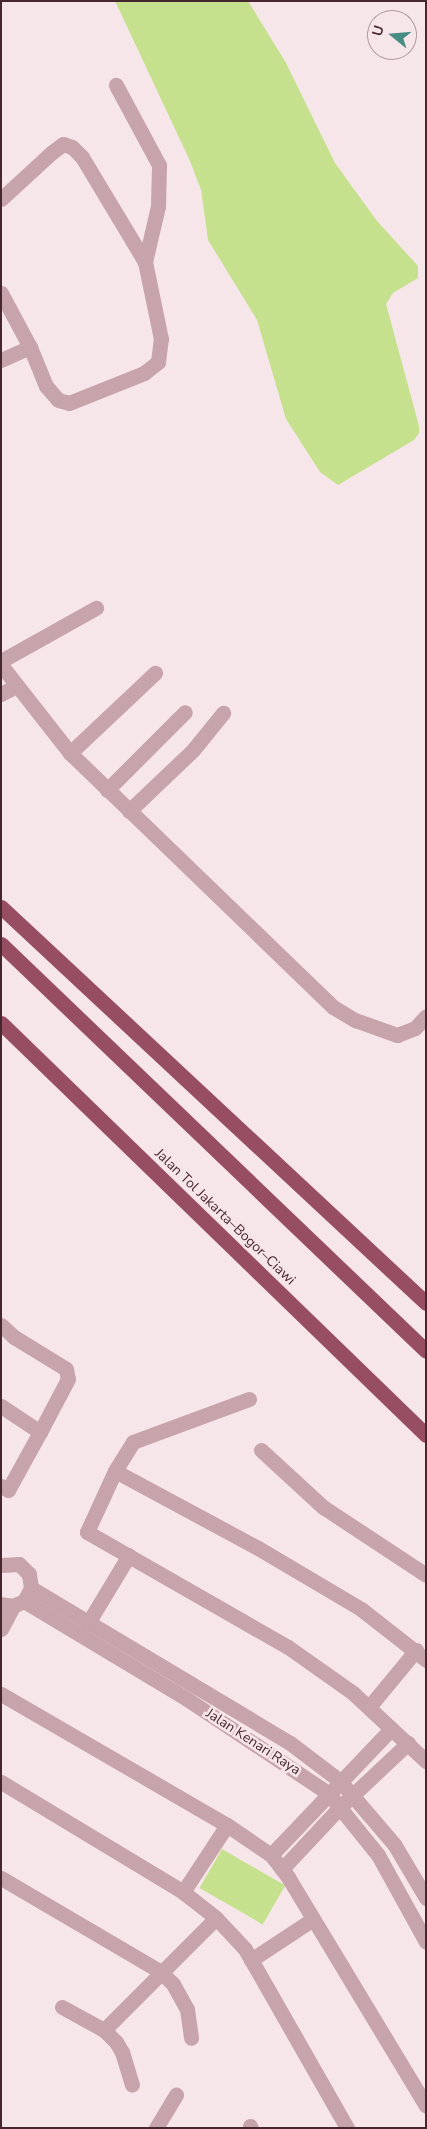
<!DOCTYPE html>
<meta charset="utf-8">
<style>
body{margin:0}
#map{position:relative;width:427px;height:2129px;overflow:hidden;background:#f7e6e9;font-family:"Nunito Sans",sans-serif}
div>[style]{position:absolute}
.green>*{inset:0;background:#c6e18d;transform-origin:0 0}
.street>*{height:15px;margin:-7.5px;padding:0 7.5px;transform-origin:7.5px;border-radius:7.5px;background:#c7a3ab}
.highway>*{height:15px;margin:-7.5px;padding:0 7.5px;transform-origin:7.5px;border-radius:7.5px;background:#974e62}
span{translate:-50% -50%;white-space:nowrap;text-align:center;line-height:1.15;-webkit-text-stroke:5px #f7e6e9;paint-order:stroke}
.street-label{font-size:14px;color:#47272f}
.frame{position:absolute;inset:0;border:2px solid #47272f;pointer-events:none}
.north{position:absolute;left:367px;top:10px;width:50px;height:50px;box-sizing:border-box;background:#f7e6e9;border:1px solid #b19a9f;border-radius:50%;rotate:287deg;font-size:14px;font-weight:700;line-height:20px;text-align:center;color:#47272f}
.north::after{content:'';display:block;margin:auto;width:18px;height:22px;background:#478d83;clip-path:polygon(50% 0,100% 100%,50% 72%,0 100%)}
</style>
<div id="map">
<div class="green">
<div style="clip-path:polygon(115px 1px,248px 1px,286px 63px,335px 163px,377px 221px,418px 266px,418px 278px,393px 293px,386px 304px,419px 426px,419px 433px,414px 440px,338px 485px,320px 472px,286px 419px,257px 320px,208px 240px,201px 190px,190px 161px)"></div>
<div style="left:222px;top:1849px;width:73px;height:45px;rotate:30deg"></div>
</div>
<div class="street">
<div style="left:1px;top:199px;width:68px;rotate:-42.6deg"></div>
<div style="left:51px;top:153px;width:15px;rotate:-37deg"></div>
<div style="left:63px;top:144px;width:9px;rotate:18deg"></div>
<div style="left:72px;top:147px;width:14px;rotate:45deg"></div>
<div style="left:82px;top:157px;width:122px;rotate:59deg"></div>
<div style="left:1px;top:293px;width:61px;rotate:61.8deg"></div>
<div style="left:30px;top:347px;width:42px;rotate:67.7deg"></div>
<div style="left:46px;top:386px;width:18px;rotate:49deg"></div>
<div style="left:58px;top:400px;width:11px;rotate:15deg"></div>
<div style="left:69px;top:403px;width:81px;rotate:-21.8deg"></div>
<div style="left:144px;top:373px;width:18px;rotate:-38deg"></div>
<div style="left:158px;top:362px;width:23px;rotate:-83deg"></div>
<div style="left:161px;top:339px;width:79px;rotate:-101.7deg"></div>
<div style="left:145px;top:262px;width:57px;rotate:-76.9deg"></div>
<div style="left:158px;top:206px;width:41px;rotate:-88.6deg"></div>
<div style="left:159px;top:165px;width:91px;rotate:-118.3deg"></div>
<div style="left:1px;top:360px;width:32px;rotate:-24deg"></div>
<div style="left:1px;top:661px;width:109px;rotate:-29.2deg"></div>
<div style="left:1px;top:665px;width:112px;rotate:51.9deg"></div>
<div style="left:70px;top:753px;width:366px;rotate:44deg"></div>
<div style="left:333px;top:1007px;width:26px;rotate:31deg"></div>
<div style="left:355px;top:1020px;width:45px;rotate:19.7deg"></div>
<div style="left:397px;top:1035px;width:19px;rotate:-21deg"></div>
<div style="left:415px;top:1028px;width:16px;rotate:-47deg"></div>
<div style="left:1px;top:694px;width:17px;rotate:-28deg"></div>
<div style="left:70px;top:753px;width:117px;rotate:-43.3deg"></div>
<div style="left:107px;top:790px;width:110px;rotate:-45deg"></div>
<div style="left:129px;top:811px;width:88px;rotate:-43.6deg"></div>
<div style="left:193px;top:750px;width:48px;rotate:-51deg"></div>
<div style="left:1px;top:1325px;width:18px;rotate:43deg"></div>
<div style="left:14px;top:1337px;width:61px;rotate:31.6deg"></div>
<div style="left:66px;top:1369px;width:10px;rotate:79deg"></div>
<div style="left:68px;top:1379px;width:60px;rotate:117.8deg"></div>
<div style="left:249px;top:1399px;width:124px;rotate:159.7deg"></div>
<div style="left:133px;top:1442px;width:34px;rotate:122deg"></div>
<div style="left:115px;top:1471px;width:67px;rotate:114.7deg"></div>
<div style="left:87px;top:1532px;width:232px;rotate:29.8deg"></div>
<div style="left:288px;top:1647px;width:80px;rotate:35.3deg"></div>
<div style="left:353px;top:1693px;width:100px;rotate:43deg"></div>
<div style="left:1px;top:1406px;width:47px;rotate:33.7deg"></div>
<div style="left:40px;top:1432px;width:66px;rotate:118.9deg"></div>
<div style="left:8px;top:1490px;width:8px;rotate:-150deg"></div>
<div style="left:261px;top:1450px;width:84px;rotate:42.6deg"></div>
<div style="left:323px;top:1507px;width:123px;rotate:33.4deg"></div>
<div style="left:115px;top:1471px;width:162px;rotate:28.3deg"></div>
<div style="left:258px;top:1548px;width:120px;rotate:30.6deg"></div>
<div style="left:361px;top:1609px;width:83px;rotate:38.1deg"></div>
<div style="left:1px;top:1565px;width:18px;rotate:-3deg"></div>
<div style="left:19px;top:1564px;width:14px;rotate:45deg"></div>
<div style="left:29px;top:1574px;width:14px;rotate:82deg"></div>
<div style="left:31px;top:1588px;width:15px;rotate:118deg"></div>
<div style="left:24px;top:1601px;width:12px;rotate:156deg"></div>
<div style="left:13px;top:1606px;width:12px;rotate:-171deg"></div>
<div style="left:31px;top:1588px;width:302px;rotate:30.9deg"></div>
<div style="left:290px;top:1743px;width:63px;rotate:37.2deg"></div>
<div style="left:340px;top:1781px;width:83px;rotate:49.4deg"></div>
<div style="left:394px;top:1844px;width:63px;rotate:59.3deg"></div>
<div style="left:24px;top:1601px;width:190px;rotate:31deg"></div>
<div style="left:187px;top:1699px;width:169px;rotate:33.7deg"></div>
<div style="left:328px;top:1793px;width:80px;rotate:51.1deg"></div>
<div style="left:378px;top:1855px;width:99px;rotate:61.1deg"></div>
<div style="left:88px;top:1623px;width:79px;rotate:-58.9deg"></div>
<div style="left:1px;top:1629px;width:26px;rotate:-62deg"></div>
<div style="left:1px;top:1694px;width:261px;rotate:30.1deg"></div>
<div style="left:227px;top:1825px;width:53px;rotate:34.3deg"></div>
<div style="left:271px;top:1855px;width:28px;rotate:52deg"></div>
<div style="left:288px;top:1877px;width:267px;rotate:58.9deg"></div>
<div style="left:369px;top:1707px;width:74px;rotate:-50.5deg"></div>
<div style="left:1px;top:1782px;width:213px;rotate:31.1deg"></div>
<div style="left:183px;top:1892px;width:42px;rotate:38.2deg"></div>
<div style="left:216px;top:1918px;width:42px;rotate:46.9deg"></div>
<div style="left:245px;top:1949px;width:206px;rotate:60.3deg"></div>
<div style="left:271px;top:1855px;width:174px;rotate:-46.4deg"></div>
<div style="left:282px;top:1869px;width:83px;rotate:-46.9deg"></div>
<div style="left:339px;top:1808px;width:95px;rotate:-43.3deg"></div>
<div style="left:1px;top:1878px;width:186px;rotate:30.4deg"></div>
<div style="left:161px;top:1972px;width:17px;rotate:45deg"></div>
<div style="left:173px;top:1984px;width:29px;rotate:61deg"></div>
<div style="left:187px;top:2009px;width:29px;rotate:82deg"></div>
<div style="left:183px;top:1892px;width:80px;rotate:-56.7deg"></div>
<div style="left:251px;top:1960px;width:74px;rotate:-33.5deg"></div>
<div style="left:62px;top:2007px;width:48px;rotate:28.7deg"></div>
<div style="left:104px;top:2030px;width:17px;rotate:45deg"></div>
<div style="left:116px;top:2042px;width:12px;rotate:59deg"></div>
<div style="left:122px;top:2052px;width:34px;rotate:73deg"></div>
<div style="left:104px;top:2030px;width:158px;rotate:-45deg"></div>
<div style="left:250px;top:2126px;width:2px;rotate:63deg"></div>
<div style="left:156px;top:2128px;width:39px;rotate:-59deg"></div>
</div>
<div class="highway">
<div style="left:1px;top:907px;width:581px;rotate:42.98deg"></div>
<div style="left:1px;top:944px;width:588px;rotate:43.76deg"></div>
<div style="left:1px;top:1023px;width:592px;rotate:44.11deg"></div>
</div>
<div class="street-label">
<span style="left:225px;top:1217px;rotate:44deg">Jalan Tol Jakarta–Bogor–Ciawi</span>
<span style="left:253px;top:1742px;rotate:33deg">Jalan Kenari Raya</span>
</div>
<div class="frame"></div>
<div class="north">U</div>
</div>
